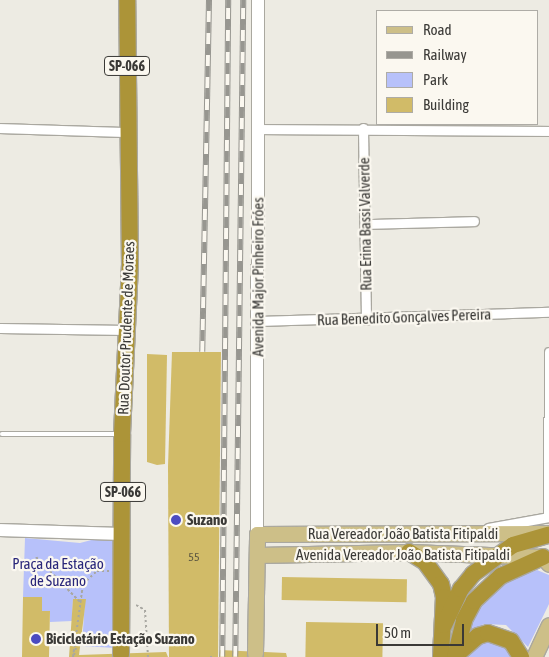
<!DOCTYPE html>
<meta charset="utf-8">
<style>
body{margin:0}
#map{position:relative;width:549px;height:657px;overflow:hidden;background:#edebe3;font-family:"Asap Condensed",sans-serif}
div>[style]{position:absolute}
.green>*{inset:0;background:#b7c1fa}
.building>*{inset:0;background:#d1bb68;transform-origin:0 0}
.path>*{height:2px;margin-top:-1px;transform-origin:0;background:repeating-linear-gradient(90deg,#a8a7a1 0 2.5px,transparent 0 5px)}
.roads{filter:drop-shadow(1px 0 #aaa8a0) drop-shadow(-1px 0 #aaa8a0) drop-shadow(0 1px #aaa8a0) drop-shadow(0 -1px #aaa8a0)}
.lane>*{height:4.5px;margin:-2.25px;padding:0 2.25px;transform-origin:2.25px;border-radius:2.25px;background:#fff}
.street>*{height:9px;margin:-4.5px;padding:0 4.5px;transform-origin:4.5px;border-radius:4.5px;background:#fff}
.secondary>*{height:12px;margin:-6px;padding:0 6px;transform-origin:6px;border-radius:6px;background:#fff}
.primary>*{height:15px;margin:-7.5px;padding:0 7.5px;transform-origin:7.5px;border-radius:7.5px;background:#cdbf88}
.highway>*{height:16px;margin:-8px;padding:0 8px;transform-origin:8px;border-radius:8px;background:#ac9438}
.rail>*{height:5.5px;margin-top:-2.75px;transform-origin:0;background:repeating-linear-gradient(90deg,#fbf8f0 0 11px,#979690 0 22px);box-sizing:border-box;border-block:1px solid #979690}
.dots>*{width:14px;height:14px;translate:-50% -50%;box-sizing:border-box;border:2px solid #fbf8f0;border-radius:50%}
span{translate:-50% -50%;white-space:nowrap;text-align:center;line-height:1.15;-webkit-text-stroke:4.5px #fbf8f0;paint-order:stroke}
.number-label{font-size:12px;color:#605a42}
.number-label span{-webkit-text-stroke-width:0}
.shield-label span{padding:1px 4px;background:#fbf8f0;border:1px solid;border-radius:4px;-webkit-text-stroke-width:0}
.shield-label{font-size:14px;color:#3a3936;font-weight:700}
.street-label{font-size:15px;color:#3a3936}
.poi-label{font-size:15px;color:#3a3936;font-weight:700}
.left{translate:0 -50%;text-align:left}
.park-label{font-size:15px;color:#29267a}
.legend{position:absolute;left:376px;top:10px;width:162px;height:115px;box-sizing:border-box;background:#fbf8f0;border:1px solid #aeaca6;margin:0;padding:6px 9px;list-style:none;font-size:15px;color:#3a3936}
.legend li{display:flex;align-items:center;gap:10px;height:25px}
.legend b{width:25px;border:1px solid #aeaca6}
.scale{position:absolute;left:376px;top:624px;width:88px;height:22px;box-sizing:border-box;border:2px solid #3a3936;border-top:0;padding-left:6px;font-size:15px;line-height:18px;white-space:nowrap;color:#3a3936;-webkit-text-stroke:4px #fbf8f0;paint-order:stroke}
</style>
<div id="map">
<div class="green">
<div style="clip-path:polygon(25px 538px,80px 543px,99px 538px,114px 538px,116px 648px,82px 646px,85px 599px,73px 599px,72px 621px,50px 622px,50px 611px,42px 611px,42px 597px,23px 597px)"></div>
<div style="clip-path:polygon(537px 570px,549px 575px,549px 604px,528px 647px,506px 625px,484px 624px,467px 633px,477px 611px,501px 584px)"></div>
<div style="clip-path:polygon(485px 636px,506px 645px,512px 657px,461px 657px)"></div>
</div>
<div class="building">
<div style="clip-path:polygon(172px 352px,221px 352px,218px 657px,169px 657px,168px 466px)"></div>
<div style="clip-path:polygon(147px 354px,167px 355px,165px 464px,157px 465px,147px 462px)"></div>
<div style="left:282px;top:577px;width:125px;height:23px;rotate:1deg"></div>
<div style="clip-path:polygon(23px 597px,42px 597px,42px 611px,50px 611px,49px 657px,22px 657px)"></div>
<div style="clip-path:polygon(73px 599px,86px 599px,79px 655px,166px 652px,168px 657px,69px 657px)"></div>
<div style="left:306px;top:622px;width:77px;height:35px;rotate:1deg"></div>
<div style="clip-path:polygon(220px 650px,286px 653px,287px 657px,219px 657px)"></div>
</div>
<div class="path">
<div style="left:36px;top:557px;width:63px;rotate:45.6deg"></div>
<div style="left:136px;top:605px;width:10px;rotate:29deg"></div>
<div style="left:145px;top:610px;width:47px;rotate:86.3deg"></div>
<div style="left:74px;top:655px;width:11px;rotate:-75deg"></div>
<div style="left:77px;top:644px;width:29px;rotate:-2deg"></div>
<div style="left:73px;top:657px;width:74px;rotate:-82.2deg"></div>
<div style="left:83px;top:584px;width:19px;rotate:-43deg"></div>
<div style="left:97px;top:571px;width:12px"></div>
<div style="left:210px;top:657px;width:4px"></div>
</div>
<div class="roads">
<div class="lane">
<div style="left:2px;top:434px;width:116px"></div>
</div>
<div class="street">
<div style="left:0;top:128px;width:127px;rotate:1.8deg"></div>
<div style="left:363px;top:128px;width:192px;rotate:89.1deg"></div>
<div style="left:258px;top:129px;width:291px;rotate:0.4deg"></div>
<div style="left:367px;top:224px;width:107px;rotate:-1.6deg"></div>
<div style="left:258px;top:321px;width:291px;rotate:-1.8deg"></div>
<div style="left:0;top:328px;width:127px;rotate:0.9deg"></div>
<div style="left:548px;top:517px;width:165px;rotate:-89.7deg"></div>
<div style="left:488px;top:528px;width:62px;rotate:-10.2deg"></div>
</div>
<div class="secondary">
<div style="left:0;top:530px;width:123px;rotate:1.9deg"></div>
<div style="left:257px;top:534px;width:534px;rotate:-89.89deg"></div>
</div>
<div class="primary">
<div style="left:257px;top:555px;width:152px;rotate:-1.1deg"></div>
<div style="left:409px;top:552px;width:134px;rotate:2.1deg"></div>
<div style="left:543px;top:557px;width:9px;rotate:49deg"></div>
<div style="left:255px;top:653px;width:119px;rotate:-89deg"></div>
<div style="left:257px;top:534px;width:289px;rotate:-0.2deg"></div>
<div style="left:534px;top:657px;width:35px;rotate:-65deg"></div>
</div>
<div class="highway">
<div style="left:409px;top:552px;width:19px;rotate:32deg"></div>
<div style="left:425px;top:562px;width:27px;rotate:54deg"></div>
<div style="left:441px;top:584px;width:13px;rotate:77deg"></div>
<div style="left:444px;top:597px;width:60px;rotate:92.9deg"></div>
<div style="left:444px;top:625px;width:40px;rotate:-65deg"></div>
<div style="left:461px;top:589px;width:19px;rotate:-51deg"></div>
<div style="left:473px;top:574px;width:49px;rotate:-35.9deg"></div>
<div style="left:513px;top:545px;width:37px;rotate:-16deg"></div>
<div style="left:121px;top:655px;width:221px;rotate:-89.7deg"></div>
<div style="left:122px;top:434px;width:169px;rotate:-87.3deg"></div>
<div style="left:130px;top:265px;width:265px;rotate:-90.6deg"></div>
<div style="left:455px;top:656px;width:30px;rotate:-41deg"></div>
<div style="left:478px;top:636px;width:10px;rotate:-17deg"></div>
<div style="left:488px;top:633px;width:24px;rotate:19deg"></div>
<div style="left:511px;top:641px;width:19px;rotate:58deg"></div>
<div style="left:455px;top:657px;width:38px;rotate:-76deg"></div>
<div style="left:464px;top:620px;width:21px;rotate:-62deg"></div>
<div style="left:474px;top:601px;width:37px;rotate:-43deg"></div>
<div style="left:501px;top:576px;width:46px;rotate:-24.3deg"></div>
</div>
</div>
<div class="rail">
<div style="left:202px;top:352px;width:352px;rotate:-88.9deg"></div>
<div style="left:222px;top:657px;width:657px;rotate:-89.48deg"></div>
<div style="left:235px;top:657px;width:657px;rotate:-89.3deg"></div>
</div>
<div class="dots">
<div style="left:176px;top:520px;background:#4b4bc1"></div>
<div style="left:36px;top:639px;background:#4b4bc1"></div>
</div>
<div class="number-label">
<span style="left:194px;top:558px">55</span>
</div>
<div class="shield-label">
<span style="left:127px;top:66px">SP-066</span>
<span style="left:123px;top:492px">SP-066</span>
</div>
<div class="street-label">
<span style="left:365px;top:224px;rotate:-91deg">Rua Erina Bassi Valverde</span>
<span style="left:258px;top:277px;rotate:-90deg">Avenida Major Pinheiro Fróes</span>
<span style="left:404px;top:317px;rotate:-2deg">Rua Benedito Gonçalves Pereira</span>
<span style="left:126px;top:328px;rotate:-88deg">Rua Doutor Prudente de Moraes</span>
<span style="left:403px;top:534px">Rua Vereador João Batista Fitipaldi</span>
<span style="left:403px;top:555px">Avenida Vereador João Batista Fitipaldi</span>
</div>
<div class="poi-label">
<span class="left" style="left:187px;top:520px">Suzano</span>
<span class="left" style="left:46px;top:639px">Bicicletário Estação Suzano</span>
</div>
<div class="park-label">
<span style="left:58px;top:572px">Praça da Estação<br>de Suzano</span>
</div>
<ul class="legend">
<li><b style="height:6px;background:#cdbf88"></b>Road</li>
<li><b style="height:6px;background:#979690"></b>Railway</li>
<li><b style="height:14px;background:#b7c1fa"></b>Park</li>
<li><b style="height:14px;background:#d1bb68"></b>Building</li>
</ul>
<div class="scale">50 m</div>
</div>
